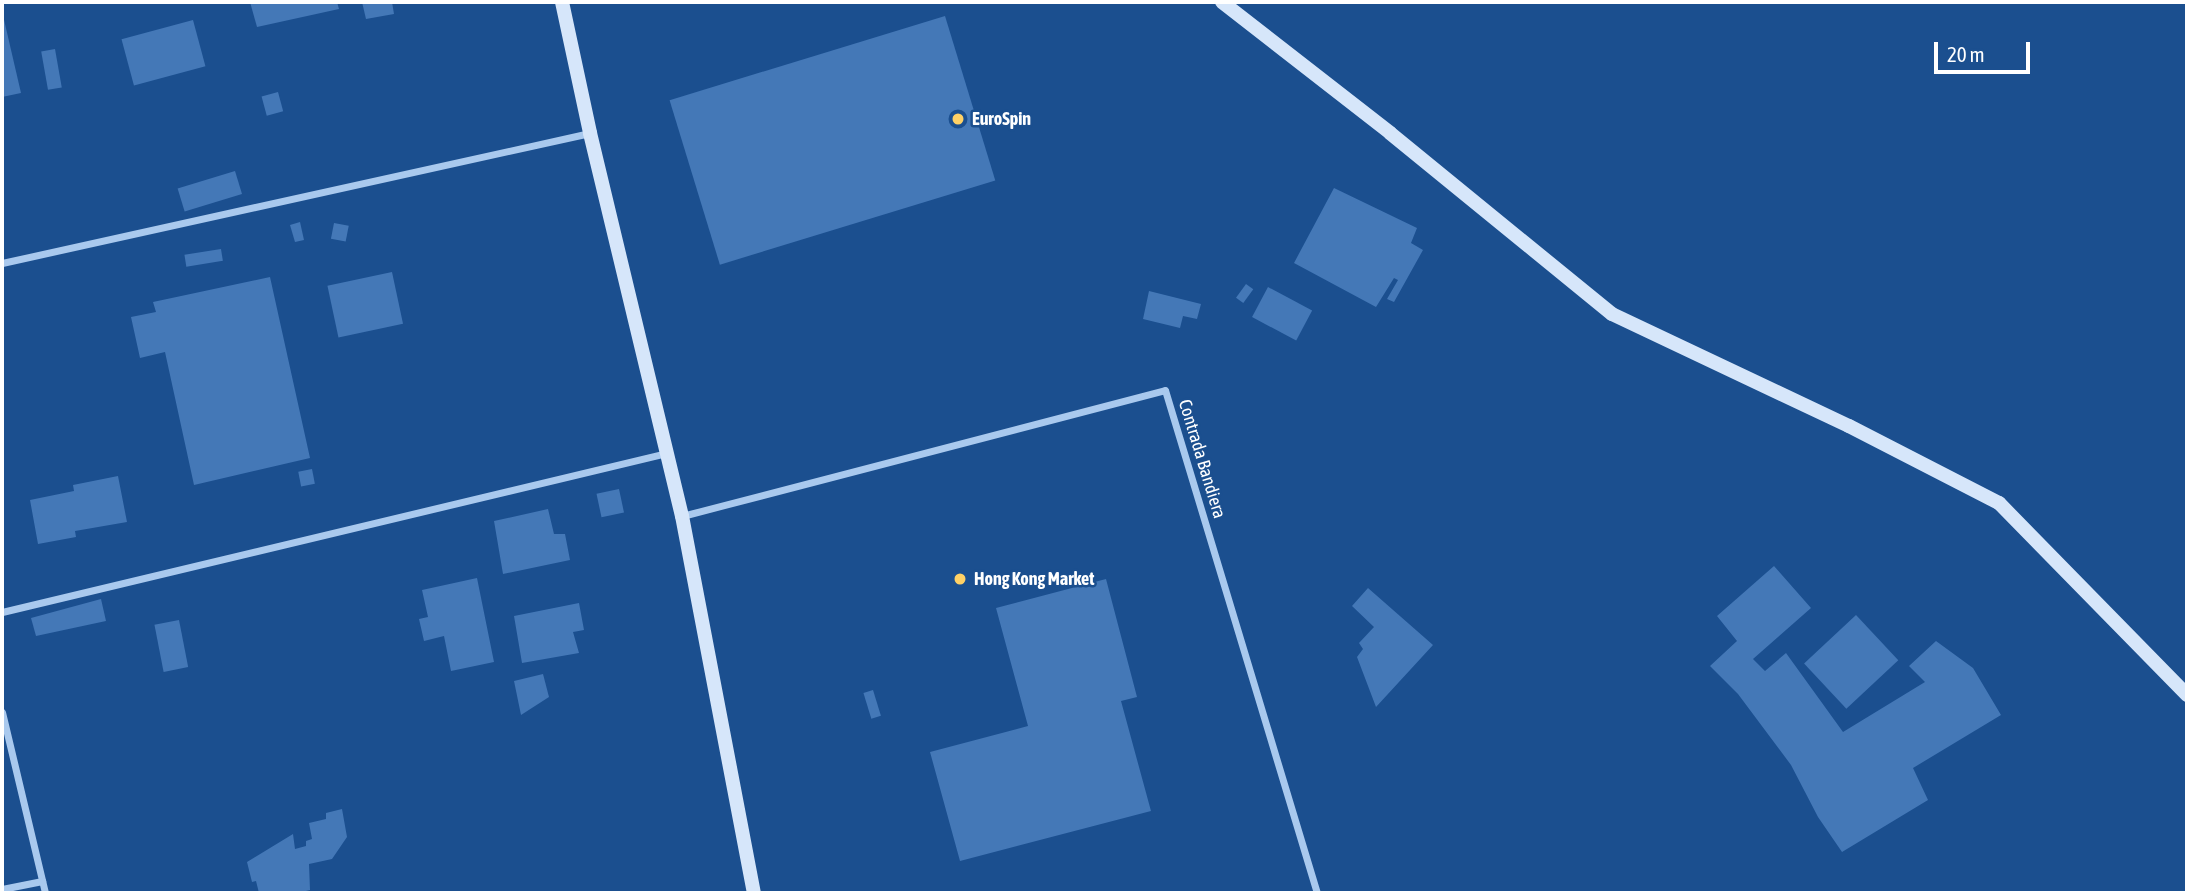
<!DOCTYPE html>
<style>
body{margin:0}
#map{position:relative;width:2189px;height:895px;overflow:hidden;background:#1b4f8f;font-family:"Asap Condensed",sans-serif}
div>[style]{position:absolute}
.building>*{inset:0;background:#4478b7;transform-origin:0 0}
.street>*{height:7px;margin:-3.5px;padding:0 3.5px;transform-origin:3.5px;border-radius:3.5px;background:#a9c9ee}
.secondary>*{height:14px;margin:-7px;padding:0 7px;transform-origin:7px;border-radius:7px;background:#d6e6fa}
.dots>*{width:19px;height:19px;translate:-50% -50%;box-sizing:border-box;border:4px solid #1b4f8f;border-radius:50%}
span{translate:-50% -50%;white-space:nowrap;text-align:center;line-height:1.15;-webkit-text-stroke:5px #1b4f8f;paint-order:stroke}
.poi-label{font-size:18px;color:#fff;font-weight:700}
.left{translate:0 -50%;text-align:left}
.street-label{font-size:18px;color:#fff}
.frame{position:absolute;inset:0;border:4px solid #fff;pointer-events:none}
.scale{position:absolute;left:1934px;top:42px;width:96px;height:32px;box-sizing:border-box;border:4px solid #fff;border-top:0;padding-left:9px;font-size:21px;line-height:24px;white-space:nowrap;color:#fff;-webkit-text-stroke:5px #1b4f8f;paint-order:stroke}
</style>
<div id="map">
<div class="building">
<div style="clip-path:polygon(250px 2px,337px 2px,339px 9px,257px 27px)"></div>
<div style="clip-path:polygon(362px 2px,392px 2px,394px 14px,366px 19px)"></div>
<div style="clip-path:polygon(2px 11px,21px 93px,2px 97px)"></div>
<div style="left:945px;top:16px;width:172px;height:288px;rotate:73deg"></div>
<div style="left:193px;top:20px;width:48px;height:74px;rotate:75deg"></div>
<div style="left:55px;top:49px;width:39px;height:14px;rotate:80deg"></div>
<div style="left:278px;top:92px;width:20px;height:17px;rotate:75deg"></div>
<div style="left:235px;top:171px;width:24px;height:60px;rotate:73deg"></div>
<div style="clip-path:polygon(1334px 188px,1417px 228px,1411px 243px,1423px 250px,1394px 302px,1387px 299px,1398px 280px,1394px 278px,1376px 307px,1294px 263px)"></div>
<div style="clip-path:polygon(300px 222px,304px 240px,295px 242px,290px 225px)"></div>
<div style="left:334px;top:223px;width:15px;height:16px;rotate:11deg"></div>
<div style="left:221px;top:249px;width:12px;height:37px;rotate:81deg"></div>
<div style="left:392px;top:272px;width:53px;height:66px;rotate:78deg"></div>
<div style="clip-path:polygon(270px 277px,310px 458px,194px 485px,165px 352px,140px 358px,131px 317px,156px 312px,153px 302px)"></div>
<div style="left:1246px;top:284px;width:9px;height:17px;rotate:36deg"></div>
<div style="left:1268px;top:287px;width:50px;height:34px;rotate:28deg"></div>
<div style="clip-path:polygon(1149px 291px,1201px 304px,1197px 319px,1183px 316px,1180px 328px,1143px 319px)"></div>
<div style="left:312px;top:469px;width:15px;height:14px;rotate:79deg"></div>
<div style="clip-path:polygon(118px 476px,127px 522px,75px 531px,76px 537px,38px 544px,30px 500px,74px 491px,73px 485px)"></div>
<div style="left:619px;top:489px;width:24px;height:23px;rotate:78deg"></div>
<div style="clip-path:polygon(548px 509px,554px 534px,565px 534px,570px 560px,503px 574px,494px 521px)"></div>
<div style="clip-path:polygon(1774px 566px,1811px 608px,1753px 659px,1765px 671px,1786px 653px,1843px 732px,1925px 682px,1909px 666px,1936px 641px,1973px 668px,2001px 715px,1913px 768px,1928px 800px,1842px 852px,1818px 817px,1791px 765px,1738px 694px,1710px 666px,1737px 641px,1717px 616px)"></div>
<div style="clip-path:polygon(477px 578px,494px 662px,451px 671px,444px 636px,424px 641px,419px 619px,428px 617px,422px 590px)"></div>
<div style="clip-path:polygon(1106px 579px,1137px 697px,1121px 701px,1151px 811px,960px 861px,930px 752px,1028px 726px,996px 608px)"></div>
<div style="clip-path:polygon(1368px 588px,1433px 645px,1376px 707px,1357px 657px,1363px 649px,1359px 643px,1374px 627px,1352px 606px)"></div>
<div style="clip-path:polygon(101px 599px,106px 621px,36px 636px,31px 618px)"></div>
<div style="clip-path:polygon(579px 603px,584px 630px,573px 632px,579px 653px,522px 663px,514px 616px)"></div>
<div style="left:1856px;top:615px;width:62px;height:71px;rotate:47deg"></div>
<div style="left:179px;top:620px;width:48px;height:25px;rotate:79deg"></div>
<div style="clip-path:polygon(543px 674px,549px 697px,521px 715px,514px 681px)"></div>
<div style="left:873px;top:690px;width:27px;height:10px;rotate:73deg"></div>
<div style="clip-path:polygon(342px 809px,347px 837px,332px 859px,309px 864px,310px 890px,298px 893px,259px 893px,256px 881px,252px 882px,247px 862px,293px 834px,295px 849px,306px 846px,306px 841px,312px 839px,309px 823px,326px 819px,326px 813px)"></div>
</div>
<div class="street">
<div style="left:2px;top:263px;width:602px;rotate:-12.47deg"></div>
<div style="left:682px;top:516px;width:499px;rotate:-14.6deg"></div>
<div style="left:1165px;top:390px;width:525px;rotate:73.19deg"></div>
<div style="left:2px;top:612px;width:684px;rotate:-13.45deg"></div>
<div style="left:2px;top:712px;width:186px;rotate:76.6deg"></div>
<div style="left:2px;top:889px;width:41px;rotate:-11.3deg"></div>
</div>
<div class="secondary">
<div style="left:562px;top:2px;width:134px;rotate:77.9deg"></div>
<div style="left:590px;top:133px;width:394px;rotate:76.5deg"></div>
<div style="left:682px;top:516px;width:384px;rotate:79.2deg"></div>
<div style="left:1222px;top:2px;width:213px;rotate:37.9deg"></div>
<div style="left:1390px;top:133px;width:286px;rotate:39.2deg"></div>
<div style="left:1612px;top:314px;width:262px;rotate:25.3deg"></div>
<div style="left:1849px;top:426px;width:169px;rotate:27.2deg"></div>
<div style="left:1999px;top:503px;width:269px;rotate:45.6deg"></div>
</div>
<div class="dots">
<div style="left:958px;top:119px;background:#ffd166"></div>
<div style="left:960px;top:579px;background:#ffd166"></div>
</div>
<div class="poi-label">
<span class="left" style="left:972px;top:119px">EuroSpin</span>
<span class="left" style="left:974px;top:579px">Hong Kong Market</span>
</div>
<div class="street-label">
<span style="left:1202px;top:459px;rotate:73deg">Contrada Bandiera</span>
</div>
<div class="frame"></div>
<div class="scale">20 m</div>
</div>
